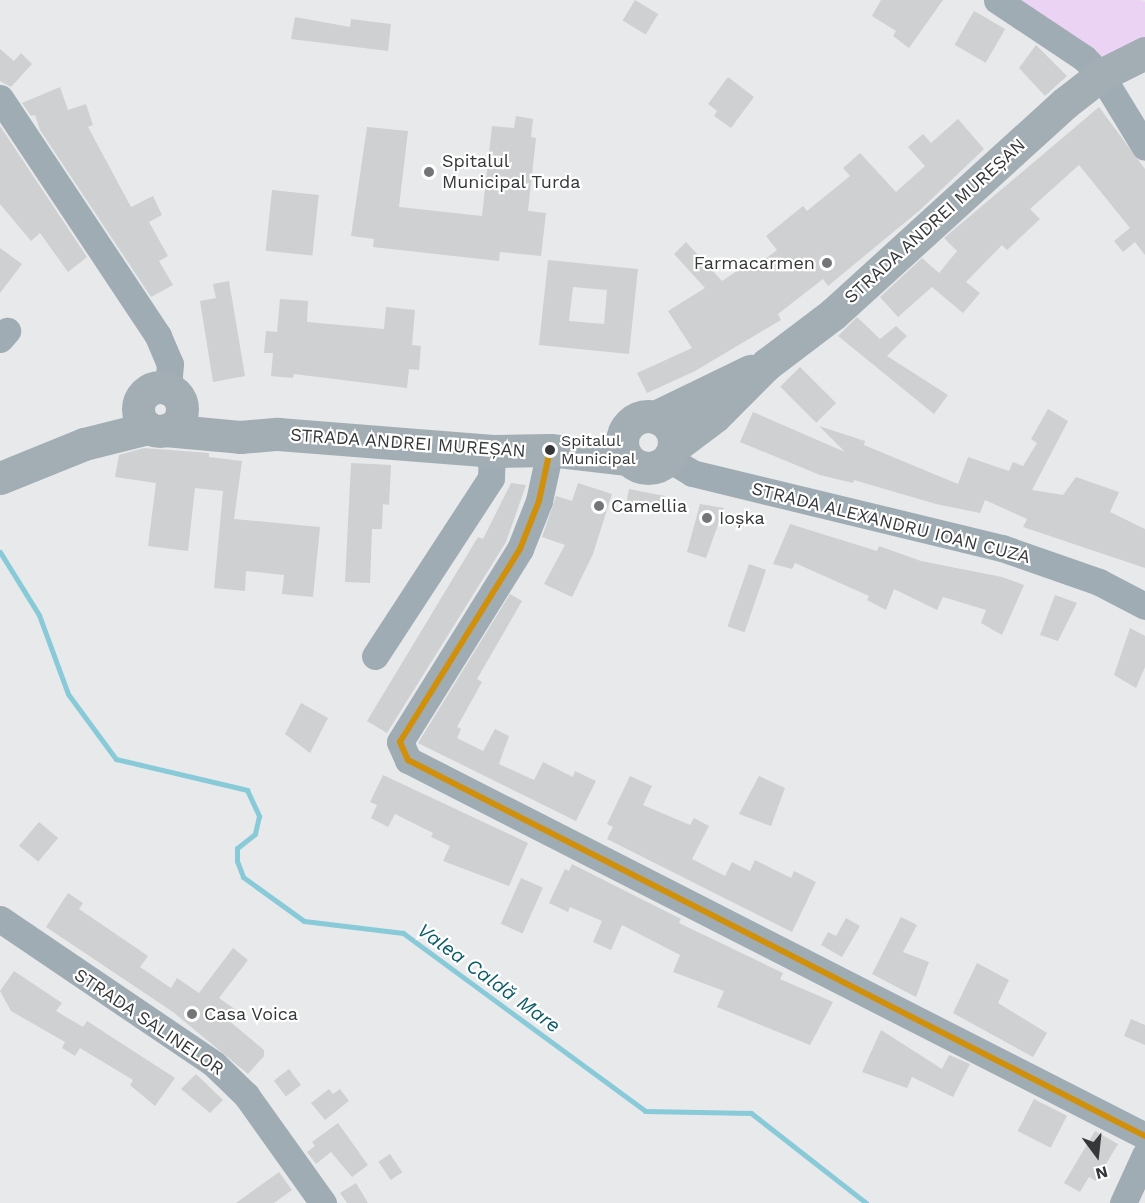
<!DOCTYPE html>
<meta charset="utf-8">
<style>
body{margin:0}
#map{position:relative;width:1145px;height:1203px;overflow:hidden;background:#e7e9eb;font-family:"Work Sans",sans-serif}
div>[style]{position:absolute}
.green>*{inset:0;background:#ebd3f3}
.stream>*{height:5px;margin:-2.5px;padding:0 2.5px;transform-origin:2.5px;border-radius:2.5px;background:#88cad8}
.building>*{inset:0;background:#cfd0d1;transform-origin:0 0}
.minor>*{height:27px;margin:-13.5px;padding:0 13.5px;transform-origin:13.5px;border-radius:13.5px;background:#a0acb4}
.major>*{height:33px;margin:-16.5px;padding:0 16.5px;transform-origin:16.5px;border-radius:16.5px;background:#a3adb4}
.major>.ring{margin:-16.5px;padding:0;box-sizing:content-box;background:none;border:33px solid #a3adb4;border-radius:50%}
.bus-1>*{height:6px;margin:-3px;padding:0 3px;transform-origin:3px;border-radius:3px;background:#d0900b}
.dots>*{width:16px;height:16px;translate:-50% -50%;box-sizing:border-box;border:3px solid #fff;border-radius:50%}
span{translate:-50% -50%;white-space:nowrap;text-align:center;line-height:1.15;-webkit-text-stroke:4.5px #fff;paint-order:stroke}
.bus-label{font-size:16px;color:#363739}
.left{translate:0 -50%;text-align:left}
.poi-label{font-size:18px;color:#363739}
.right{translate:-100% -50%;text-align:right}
.street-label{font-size:18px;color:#363739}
.water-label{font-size:20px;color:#0b5c6a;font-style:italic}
.north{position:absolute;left:1067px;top:1125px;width:60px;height:60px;-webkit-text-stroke:4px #fff;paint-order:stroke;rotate:165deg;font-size:16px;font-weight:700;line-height:24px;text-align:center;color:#363739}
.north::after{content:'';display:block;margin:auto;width:21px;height:27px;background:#363739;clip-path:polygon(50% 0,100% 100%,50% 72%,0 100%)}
</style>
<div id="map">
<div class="green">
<div style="clip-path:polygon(1016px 0,1141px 0,1145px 2px,1145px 41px,1104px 59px)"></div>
</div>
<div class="stream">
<div style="left:0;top:552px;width:74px;rotate:58.2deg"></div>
<div style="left:39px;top:615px;width:84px;rotate:69.8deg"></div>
<div style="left:68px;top:694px;width:81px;rotate:53.6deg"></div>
<div style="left:116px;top:759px;width:135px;rotate:13.3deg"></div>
<div style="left:247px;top:790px;width:29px;rotate:65deg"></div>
<div style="left:259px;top:816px;width:18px;rotate:103deg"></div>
<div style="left:255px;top:834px;width:23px;rotate:142deg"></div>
<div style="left:237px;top:848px;width:13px;rotate:90deg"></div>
<div style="left:237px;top:861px;width:17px;rotate:69deg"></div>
<div style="left:243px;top:877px;width:75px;rotate:35.8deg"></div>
<div style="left:304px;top:921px;width:100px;rotate:6.9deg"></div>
<div style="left:403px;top:933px;width:300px;rotate:36.3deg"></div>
<div style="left:645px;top:1111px;width:106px;rotate:1.1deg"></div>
<div style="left:751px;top:1113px;width:146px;rotate:38deg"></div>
</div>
<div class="building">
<div style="left:635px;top:0;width:27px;height:24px;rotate:31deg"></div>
<div style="clip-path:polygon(881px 0,943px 0,909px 48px,893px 36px,896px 31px,872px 16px)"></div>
<div style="left:974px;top:11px;width:36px;height:39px;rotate:30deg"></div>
<div style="clip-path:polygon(295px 17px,350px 27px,351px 19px,391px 24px,388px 51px,291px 39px)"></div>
<div style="clip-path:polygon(1036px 45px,1067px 76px,1045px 96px,1019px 68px)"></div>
<div style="clip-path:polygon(0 49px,14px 61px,21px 53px,32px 64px,11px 87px,0 81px)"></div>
<div style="clip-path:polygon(728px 77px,754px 97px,731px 128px,714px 116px,717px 111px,708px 104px)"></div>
<div style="clip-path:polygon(60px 87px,68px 110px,86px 104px,93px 125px,88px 127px,131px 207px,153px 196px,162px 215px,149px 222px,168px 256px,159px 261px,173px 285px,151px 297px,40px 130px,35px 115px,31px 116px,22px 103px)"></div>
<div style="clip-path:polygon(1099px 107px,1145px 169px,1145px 255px,1135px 242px,1123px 252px,1114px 241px,1130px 228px,1079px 165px,1030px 209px,1040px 219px,1007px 250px,1002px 245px,966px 282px,980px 293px,963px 313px,932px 287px,898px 317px,880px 297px,922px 258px,939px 273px,957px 251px,944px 238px)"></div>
<div style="clip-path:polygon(516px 116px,533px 119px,531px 137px,536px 138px,528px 211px,546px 213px,541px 256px,500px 252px,499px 261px,373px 247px,374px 239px,351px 236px,367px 127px,408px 131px,399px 207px,482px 216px,492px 126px,514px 128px)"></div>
<div style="clip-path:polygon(958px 119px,984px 149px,920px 210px,828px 286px,823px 279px,778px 314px,781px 320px,695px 371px,647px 393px,637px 373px,692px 348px,668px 311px,705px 288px,674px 254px,686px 242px,722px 281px,746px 265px,749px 271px,777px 250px,766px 236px,803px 206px,807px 211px,850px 176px,843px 168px,860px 153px,896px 192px,925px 166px,908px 147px,923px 134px,931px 143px)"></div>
<div style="clip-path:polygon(0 126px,87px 257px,68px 272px,40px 233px,31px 241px,0 204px)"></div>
<div style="left:272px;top:190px;width:47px;height:61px;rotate:6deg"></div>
<div style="clip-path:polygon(0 248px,22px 264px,0 293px)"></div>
<div style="clip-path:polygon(evenodd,548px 260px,638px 269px,629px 354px,539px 345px,548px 260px,573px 287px,607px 290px,604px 324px,569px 321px,573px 287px)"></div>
<div style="clip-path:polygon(229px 281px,245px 376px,213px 382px,200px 301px,216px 298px,213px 284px)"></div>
<div style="clip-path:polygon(280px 299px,308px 301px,307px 322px,384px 329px,386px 307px,415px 310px,412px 345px,421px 346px,419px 370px,409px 369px,407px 388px,294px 374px,293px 378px,271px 376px,273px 353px,264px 353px,266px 331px,277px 332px)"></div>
<div style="clip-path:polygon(857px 317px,880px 339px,896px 326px,907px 336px,887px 356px,948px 395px,934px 414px,838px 336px)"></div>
<div style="left:800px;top:367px;width:51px;height:28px;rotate:45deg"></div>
<div style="clip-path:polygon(1048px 409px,1068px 421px,1032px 490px,1063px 495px,1076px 477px,1119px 492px,1110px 512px,1145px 529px,1145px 568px,1023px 527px,1027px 519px,985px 500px,980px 513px,936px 504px,854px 480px,853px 483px,820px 475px,740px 442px,753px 412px,845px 452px,819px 426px,865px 441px,864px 445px,958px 484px,968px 457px,1009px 471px,1013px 462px,1023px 466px,1037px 443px,1031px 439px)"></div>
<div style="clip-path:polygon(144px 448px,209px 453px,209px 457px,242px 461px,234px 519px,320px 527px,313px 597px,282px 594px,284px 575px,246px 571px,245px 591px,214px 588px,223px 491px,195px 488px,188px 551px,148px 546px,156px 483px,115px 477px,119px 455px)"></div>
<div style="clip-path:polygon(351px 463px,391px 465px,389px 505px,383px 504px,382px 529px,372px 529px,370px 583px,345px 582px)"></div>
<div style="clip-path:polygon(511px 483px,526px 485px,506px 542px,387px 733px,367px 721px,478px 537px,483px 539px)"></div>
<div style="clip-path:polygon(578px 483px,612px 494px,593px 554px,572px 597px,544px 584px,565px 545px,542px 537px,556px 496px,572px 501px)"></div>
<div style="left:629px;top:489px;width:38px;height:17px;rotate:11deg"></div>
<div style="clip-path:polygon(700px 504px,724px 508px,706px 558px,687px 552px)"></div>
<div style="clip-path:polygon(790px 524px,877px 551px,879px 546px,921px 561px,1002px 577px,1024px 585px,1002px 635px,981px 623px,986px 610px,943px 597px,937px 610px,894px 589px,886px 610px,867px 600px,869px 596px,795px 563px,792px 569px,773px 564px)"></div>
<div style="left:749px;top:564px;width:18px;height:66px;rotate:19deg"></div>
<div style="clip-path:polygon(510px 594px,522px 601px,477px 679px,482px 682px,457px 727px,461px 729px,457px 738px,483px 751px,495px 729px,509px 736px,499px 764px,534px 780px,543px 762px,573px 777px,575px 771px,596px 781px,576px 821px,418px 743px)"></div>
<div style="clip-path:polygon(1055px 595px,1077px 603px,1058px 641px,1040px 635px)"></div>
<div style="clip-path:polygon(1130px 628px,1145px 636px,1145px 667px,1136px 688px,1114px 675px)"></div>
<div style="clip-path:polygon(301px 703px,328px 718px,310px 753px,285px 734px)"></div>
<div style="clip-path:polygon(383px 775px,528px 843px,509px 886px,443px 861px,450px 846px,431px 837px,433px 833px,395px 814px,388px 827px,371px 818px,377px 805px,370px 802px)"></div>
<div style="clip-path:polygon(630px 776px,652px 786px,643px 805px,690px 825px,694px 818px,709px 826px,692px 859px,725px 876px,732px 862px,750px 871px,755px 860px,791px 878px,794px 871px,816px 882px,792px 932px,607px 839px,613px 827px,607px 824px)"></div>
<div style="clip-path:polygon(759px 776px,785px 788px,771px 826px,739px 814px)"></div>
<div style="left:39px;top:822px;width:25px;height:31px;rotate:40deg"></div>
<div style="clip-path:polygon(572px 864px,681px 919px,679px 923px,783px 973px,780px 979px,833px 1002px,810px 1045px,717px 1007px,724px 991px,673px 972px,680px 955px,622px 925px,611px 950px,593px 942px,602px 921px,570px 907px,568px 912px,549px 903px,565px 869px,569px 871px)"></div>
<div style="left:521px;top:878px;width:24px;height:50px;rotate:24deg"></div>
<div style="clip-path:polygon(68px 893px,83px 903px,79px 909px,148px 956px,140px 967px,171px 988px,177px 978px,199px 993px,233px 948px,248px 960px,219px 998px,236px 1010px,228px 1020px,264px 1050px,264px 1056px,248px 1074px,173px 1012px,46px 927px)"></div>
<div style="clip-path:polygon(901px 917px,917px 925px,903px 952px,929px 962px,916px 997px,872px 974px)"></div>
<div style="clip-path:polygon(846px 918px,860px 926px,842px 957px,821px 945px,828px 932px,836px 936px)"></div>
<div style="clip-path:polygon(977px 963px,1009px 980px,998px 1003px,1047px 1033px,1033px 1057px,953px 1013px)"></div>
<div style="clip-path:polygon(14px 971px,62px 1003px,56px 1011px,83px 1027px,87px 1021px,175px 1078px,155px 1106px,130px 1085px,133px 1080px,80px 1048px,75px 1056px,62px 1048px,65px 1042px,11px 1011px,0 991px)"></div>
<div style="clip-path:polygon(1131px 1019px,1145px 1025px,1145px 1045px,1124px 1036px)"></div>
<div style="clip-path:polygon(881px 1030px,942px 1069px,949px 1055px,970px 1064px,953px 1097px,912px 1077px,907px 1088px,862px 1072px)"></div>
<div style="left:289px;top:1069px;width:20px;height:19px;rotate:53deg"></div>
<div style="clip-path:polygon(196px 1074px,223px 1100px,210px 1113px,181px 1089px)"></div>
<div style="clip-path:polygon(329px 1089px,333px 1094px,340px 1089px,349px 1101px,325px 1120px,311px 1103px)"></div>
<div style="left:1034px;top:1099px;width:37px;height:36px;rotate:27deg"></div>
<div style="clip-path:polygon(338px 1123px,368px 1165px,352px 1177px,331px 1152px,316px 1164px,307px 1152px,315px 1146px,312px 1142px)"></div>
<div style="clip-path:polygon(1095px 1131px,1118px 1144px,1096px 1181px,1089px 1177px,1080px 1192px,1064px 1183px)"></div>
<div style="left:390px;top:1154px;width:22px;height:14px;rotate:56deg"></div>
<div style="clip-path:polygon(279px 1172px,292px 1190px,274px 1203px,236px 1203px)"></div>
<div style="clip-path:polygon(356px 1183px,368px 1203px,347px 1203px,340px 1193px)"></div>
</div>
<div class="minor">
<div style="left:997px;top:0;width:105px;rotate:33.7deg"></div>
<div style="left:1084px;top:58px;width:24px;rotate:45deg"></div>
<div style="left:1101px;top:75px;width:84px;rotate:58.6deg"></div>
<div style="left:0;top:98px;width:286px;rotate:56.4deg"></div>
<div style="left:158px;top:336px;width:30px;rotate:67deg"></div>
<div style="left:170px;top:364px;width:25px;rotate:95deg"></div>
<div style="left:0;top:339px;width:11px;rotate:-49deg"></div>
<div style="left:550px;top:450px;width:52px;rotate:102.2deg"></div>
<div style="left:539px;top:501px;width:52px;rotate:111.6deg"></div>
<div style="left:520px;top:549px;width:227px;rotate:121.9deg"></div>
<div style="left:400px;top:742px;width:20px;rotate:66deg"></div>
<div style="left:408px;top:760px;width:827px;rotate:27.03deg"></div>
<div style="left:669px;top:459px;width:27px;rotate:31deg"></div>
<div style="left:692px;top:473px;width:319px;rotate:13.6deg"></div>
<div style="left:1002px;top:548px;width:103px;rotate:19.3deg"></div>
<div style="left:1099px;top:582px;width:52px;rotate:27.6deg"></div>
<div style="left:375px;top:656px;width:212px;rotate:-56.9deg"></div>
<div style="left:491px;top:478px;width:27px;rotate:-88deg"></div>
<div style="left:0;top:919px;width:258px;rotate:34.1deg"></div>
<div style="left:214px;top:1064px;width:45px;rotate:44.1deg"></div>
<div style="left:246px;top:1095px;width:133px;rotate:54.5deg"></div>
<div style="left:1123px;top:1203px;width:53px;rotate:-65.4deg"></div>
</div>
<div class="major">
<div class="ring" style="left:138px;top:387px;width:11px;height:11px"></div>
<div class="ring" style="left:622px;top:416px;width:19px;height:19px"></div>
<div style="left:655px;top:417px;width:106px;rotate:-25.8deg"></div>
<div style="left:165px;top:430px;width:75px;rotate:5.3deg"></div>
<div style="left:240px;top:437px;width:38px;rotate:-5deg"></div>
<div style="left:278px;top:434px;width:215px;rotate:4.5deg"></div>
<div style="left:492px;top:451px;width:58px;rotate:-1deg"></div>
<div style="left:550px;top:450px;width:78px;rotate:6.7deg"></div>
<div style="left:674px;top:447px;width:51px;rotate:-37.1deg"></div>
<div style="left:715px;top:416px;width:74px;rotate:-45deg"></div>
<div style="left:767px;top:364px;width:83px;rotate:-37.1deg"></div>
<div style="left:833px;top:314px;width:314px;rotate:-42.3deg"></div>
<div style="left:1065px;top:103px;width:46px;rotate:-37.9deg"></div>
<div style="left:1101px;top:75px;width:49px;rotate:-26.6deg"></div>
<div style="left:0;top:478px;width:91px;rotate:-22deg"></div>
<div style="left:84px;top:444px;width:66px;rotate:-14deg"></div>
</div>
<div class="bus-1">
<div style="left:550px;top:450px;width:52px;rotate:102.2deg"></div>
<div style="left:539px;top:501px;width:52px;rotate:111.6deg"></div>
<div style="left:520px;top:549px;width:227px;rotate:121.9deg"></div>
<div style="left:400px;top:742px;width:20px;rotate:66deg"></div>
<div style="left:408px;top:760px;width:827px;rotate:27.03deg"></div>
</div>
<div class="dots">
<div style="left:429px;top:172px;background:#747577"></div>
<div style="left:827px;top:263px;background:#747577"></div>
<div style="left:550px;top:450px;background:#363739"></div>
<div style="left:599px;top:506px;background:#747577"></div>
<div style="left:707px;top:518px;background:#747577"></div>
<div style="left:192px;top:1014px;background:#747577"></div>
</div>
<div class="bus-label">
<span class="left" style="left:561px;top:450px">Spitalul<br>Municipal</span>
</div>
<div class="poi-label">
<span class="left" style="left:442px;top:172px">Spitalul<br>Municipal Turda</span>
<span class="right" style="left:815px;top:263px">Farmacarmen</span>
<span class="left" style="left:611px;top:506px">Camellia</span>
<span class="left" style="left:719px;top:518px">Ioșka</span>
<span class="left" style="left:204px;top:1014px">Casa Voica</span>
</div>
<div class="street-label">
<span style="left:935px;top:221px;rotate:-42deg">STRADA ANDREI MUREȘAN</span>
<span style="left:408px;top:443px;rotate:4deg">STRADA ANDREI MUREȘAN</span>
<span style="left:891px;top:523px;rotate:14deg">STRADA ALEXANDRU IOAN CUZA</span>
<span style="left:149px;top:1022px;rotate:34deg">STRADA SALINELOR</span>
</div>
<div class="water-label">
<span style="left:489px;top:978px;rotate:36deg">Valea Caldă Mare</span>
</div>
<div class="north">N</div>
</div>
